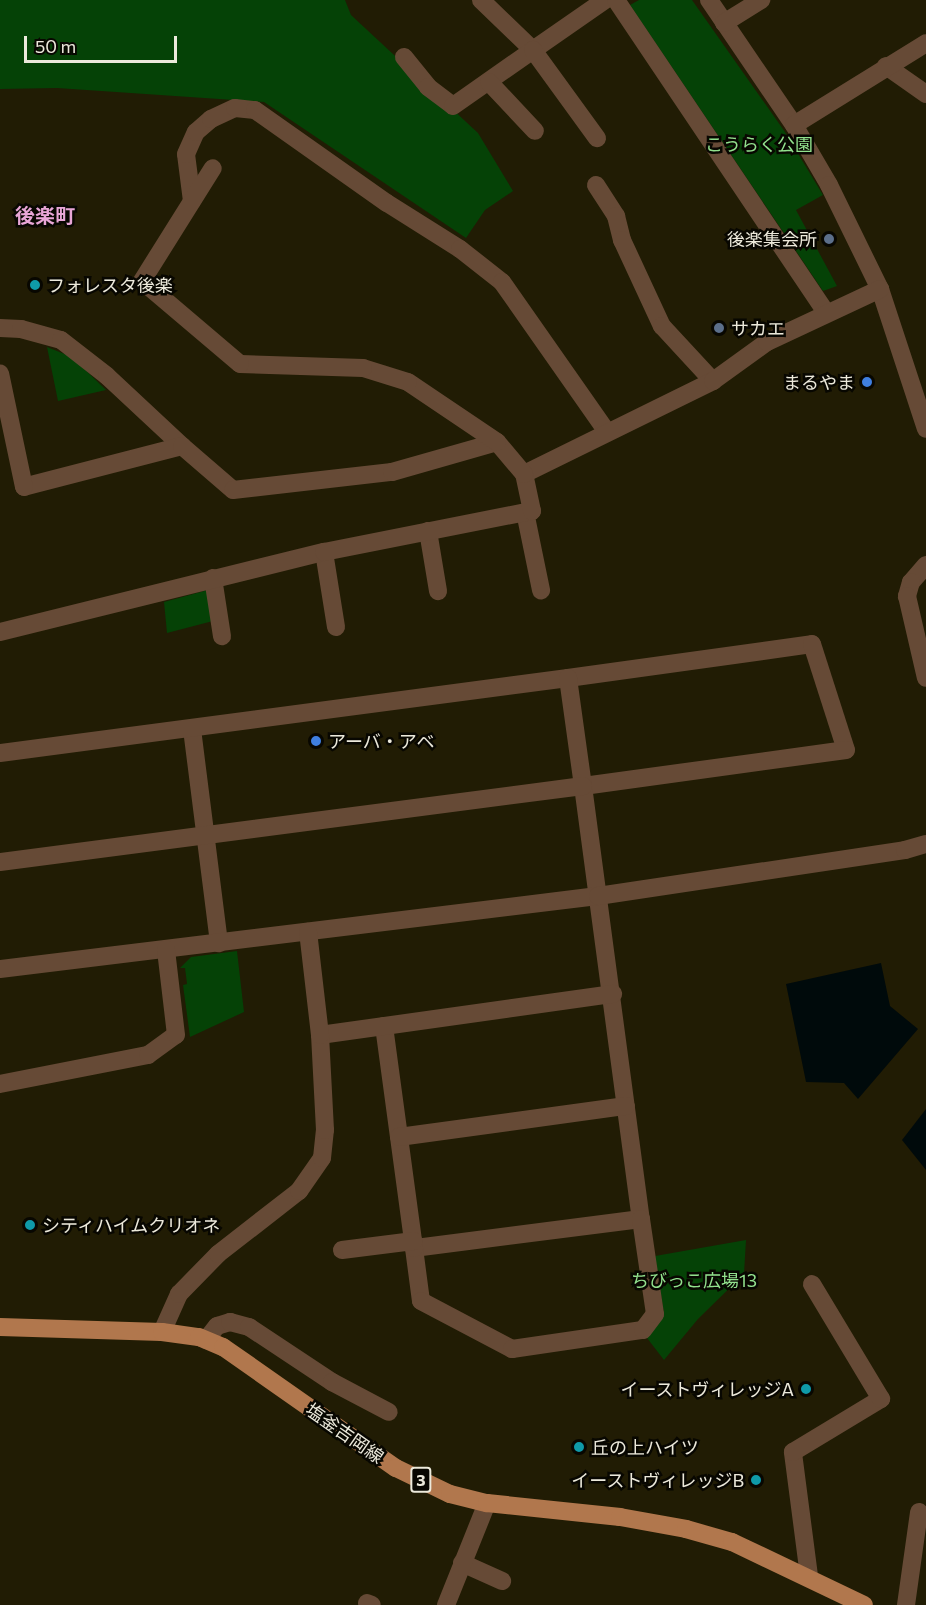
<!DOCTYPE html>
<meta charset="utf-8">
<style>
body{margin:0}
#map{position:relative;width:926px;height:1605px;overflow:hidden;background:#211c04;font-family:Commissioner,"Noto Sans JP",sans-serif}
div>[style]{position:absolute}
.green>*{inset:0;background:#054206}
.water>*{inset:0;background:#000a0b}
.minor>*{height:18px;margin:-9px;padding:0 9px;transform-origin:9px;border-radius:9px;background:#664a36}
.major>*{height:18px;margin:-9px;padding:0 9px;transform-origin:9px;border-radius:9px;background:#b1774d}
.dots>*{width:16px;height:16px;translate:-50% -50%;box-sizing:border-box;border:3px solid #080701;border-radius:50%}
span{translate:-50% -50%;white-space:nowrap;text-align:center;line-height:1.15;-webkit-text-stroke:5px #080701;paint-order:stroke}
.shield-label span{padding:2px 4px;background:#080701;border:2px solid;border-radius:4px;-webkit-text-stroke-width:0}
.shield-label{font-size:16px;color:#ece9db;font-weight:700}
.park-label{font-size:18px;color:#92e18d}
.poi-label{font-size:18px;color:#ece9db}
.right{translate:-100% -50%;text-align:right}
.left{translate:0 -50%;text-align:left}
.street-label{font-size:18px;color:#ece9db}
.neighbourhood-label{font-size:20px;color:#e8a6d6;font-weight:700}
.scale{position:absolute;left:24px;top:36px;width:153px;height:27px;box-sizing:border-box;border:3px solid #ece9db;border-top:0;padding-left:8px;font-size:18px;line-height:21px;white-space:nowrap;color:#ece9db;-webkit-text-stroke:4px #080701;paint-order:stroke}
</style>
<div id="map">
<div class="green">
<div style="clip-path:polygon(0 0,345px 0,351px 15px,478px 133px,513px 191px,485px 210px,466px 238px,264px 102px,57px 88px,0 89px)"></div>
<div style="clip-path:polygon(639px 0,692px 0,785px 132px,823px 195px,796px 210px,837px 286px,823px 291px,630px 5px)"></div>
<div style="clip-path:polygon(47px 347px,72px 357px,106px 390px,58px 401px)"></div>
<div style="clip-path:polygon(208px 590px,213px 621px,167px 633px,164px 602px)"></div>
<div style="clip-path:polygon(237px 951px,244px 1012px,190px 1037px,183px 985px,187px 984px,185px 968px,180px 968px,191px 957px)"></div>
<div style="clip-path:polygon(746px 1240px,744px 1274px,698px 1319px,664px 1360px,647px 1338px,664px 1314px,655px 1256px)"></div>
</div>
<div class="water">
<div style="clip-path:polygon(881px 963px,890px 1006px,918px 1029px,858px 1099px,844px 1083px,806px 1082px,786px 984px)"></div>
<div style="clip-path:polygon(926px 1109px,926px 1170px,902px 1140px)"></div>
</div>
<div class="minor">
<div style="left:481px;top:0;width:72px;rotate:43.9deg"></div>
<div style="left:533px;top:50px;width:88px;rotate:-34.8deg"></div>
<div style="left:616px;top:0;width:376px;rotate:56.1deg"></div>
<div style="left:709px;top:0;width:151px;rotate:55.8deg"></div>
<div style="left:794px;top:125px;width:69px;rotate:59.7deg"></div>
<div style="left:829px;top:185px;width:116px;rotate:63.9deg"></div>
<div style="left:880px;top:289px;width:147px;rotate:71.8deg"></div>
<div style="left:724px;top:23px;width:44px;rotate:-31.9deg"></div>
<div style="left:404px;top:57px;width:38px;rotate:51deg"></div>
<div style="left:428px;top:87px;width:31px;rotate:37deg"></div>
<div style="left:453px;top:106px;width:98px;rotate:-35deg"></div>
<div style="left:533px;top:50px;width:109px;rotate:54deg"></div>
<div style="left:886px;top:66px;width:49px;rotate:35deg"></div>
<div style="left:489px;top:82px;width:67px;rotate:46.8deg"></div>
<div style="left:794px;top:125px;width:155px;rotate:-31.8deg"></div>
<div style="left:596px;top:185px;width:37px;rotate:57deg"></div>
<div style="left:616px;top:216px;width:25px;rotate:76deg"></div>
<div style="left:622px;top:240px;width:95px;rotate:65.1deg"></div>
<div style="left:662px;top:326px;width:75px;rotate:47.2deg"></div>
<div style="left:192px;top:201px;width:47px;rotate:-97.3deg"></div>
<div style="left:186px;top:154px;width:24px;rotate:-66deg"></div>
<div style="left:196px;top:132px;width:20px;rotate:-41deg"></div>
<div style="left:211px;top:119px;width:26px;rotate:-25deg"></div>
<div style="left:235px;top:108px;width:20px;rotate:6deg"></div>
<div style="left:255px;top:110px;width:161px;rotate:35.2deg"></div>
<div style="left:387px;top:203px;width:86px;rotate:32.2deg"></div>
<div style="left:460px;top:249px;width:53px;rotate:38.2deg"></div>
<div style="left:502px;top:282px;width:183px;rotate:55deg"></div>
<div style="left:0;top:328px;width:21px;rotate:3deg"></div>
<div style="left:21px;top:329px;width:41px;rotate:15.4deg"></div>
<div style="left:61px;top:340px;width:58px;rotate:38deg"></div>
<div style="left:107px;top:376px;width:103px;rotate:43deg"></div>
<div style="left:182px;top:446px;width:163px;rotate:165.5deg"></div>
<div style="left:24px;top:487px;width:116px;rotate:-101.9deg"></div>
<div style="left:182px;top:446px;width:67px;rotate:40.8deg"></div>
<div style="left:233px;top:490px;width:160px;rotate:-6.5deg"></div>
<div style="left:392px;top:472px;width:109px;rotate:-15.9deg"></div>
<div style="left:524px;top:474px;width:211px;rotate:-26.2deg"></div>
<div style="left:713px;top:381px;width:67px;rotate:-35.8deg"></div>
<div style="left:767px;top:342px;width:125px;rotate:-25.1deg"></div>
<div style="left:525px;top:512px;width:80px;rotate:78.4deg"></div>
<div style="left:428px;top:531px;width:61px;rotate:80.5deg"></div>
<div style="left:324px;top:552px;width:76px;rotate:80.9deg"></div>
<div style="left:926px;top:565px;width:23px;rotate:131deg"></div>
<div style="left:911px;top:582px;width:15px;rotate:106deg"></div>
<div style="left:907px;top:596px;width:84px;rotate:77deg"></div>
<div style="left:213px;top:578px;width:59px;rotate:81.2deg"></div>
<div style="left:0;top:632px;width:334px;rotate:-13.9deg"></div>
<div style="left:324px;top:552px;width:212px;rotate:-11.2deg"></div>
<div style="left:532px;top:511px;width:38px;rotate:-102deg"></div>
<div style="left:524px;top:474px;width:42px;rotate:-130.2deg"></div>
<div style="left:497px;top:442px;width:107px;rotate:-146deg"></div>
<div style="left:408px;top:382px;width:47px;rotate:-162.7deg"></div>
<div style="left:363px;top:368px;width:123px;rotate:-178.1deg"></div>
<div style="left:240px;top:364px;width:128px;rotate:-139.7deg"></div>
<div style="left:142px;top:281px;width:133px;rotate:-57.9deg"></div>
<div style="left:568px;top:678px;width:246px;rotate:-7.9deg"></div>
<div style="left:812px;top:644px;width:111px;rotate:72.2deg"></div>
<div style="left:846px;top:750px;width:265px;rotate:172.2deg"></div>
<div style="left:583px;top:786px;width:437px;rotate:82.4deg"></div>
<div style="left:641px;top:1219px;width:229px;rotate:172.7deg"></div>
<div style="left:414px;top:1248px;width:53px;rotate:82.5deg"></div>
<div style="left:421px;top:1301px;width:103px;rotate:27.8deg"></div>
<div style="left:512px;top:1349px;width:132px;rotate:-8.3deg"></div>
<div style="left:643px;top:1330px;width:20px;rotate:-53deg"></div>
<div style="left:655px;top:1314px;width:96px;rotate:-98.4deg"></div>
<div style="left:192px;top:729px;width:216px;rotate:82.8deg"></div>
<div style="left:0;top:753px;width:573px;rotate:-7.52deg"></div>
<div style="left:568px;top:678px;width:109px;rotate:82.1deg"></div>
<div style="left:583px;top:786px;width:588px;rotate:172.57deg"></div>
<div style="left:0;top:969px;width:602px;rotate:-6.96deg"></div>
<div style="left:598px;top:896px;width:310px;rotate:-8.5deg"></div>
<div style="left:905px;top:850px;width:22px;rotate:-16deg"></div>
<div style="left:384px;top:1026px;width:224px;rotate:82.3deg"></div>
<div style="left:320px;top:1035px;width:296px;rotate:-8deg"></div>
<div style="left:0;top:1084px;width:151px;rotate:-11.1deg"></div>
<div style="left:148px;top:1055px;width:34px;rotate:-36deg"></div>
<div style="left:176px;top:1035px;width:86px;rotate:-96.7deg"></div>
<div style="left:399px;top:1137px;width:229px;rotate:-7.8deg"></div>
<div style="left:342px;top:1250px;width:72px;rotate:-7.2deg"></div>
<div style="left:162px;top:1332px;width:42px;rotate:-65.9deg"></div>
<div style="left:179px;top:1294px;width:56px;rotate:-45.7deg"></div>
<div style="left:218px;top:1254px;width:103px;rotate:-37.9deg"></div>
<div style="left:299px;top:1191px;width:40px;rotate:-55.1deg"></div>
<div style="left:322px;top:1158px;width:28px;rotate:-84deg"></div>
<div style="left:325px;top:1130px;width:95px;rotate:-93deg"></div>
<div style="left:320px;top:1035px;width:104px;rotate:-96.6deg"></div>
<div style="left:206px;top:1340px;width:18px;rotate:-52deg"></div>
<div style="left:217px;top:1326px;width:14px;rotate:-17deg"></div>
<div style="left:230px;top:1322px;width:20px;rotate:15deg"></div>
<div style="left:249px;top:1327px;width:100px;rotate:33.5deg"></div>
<div style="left:332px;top:1382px;width:64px;rotate:27.8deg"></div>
<div style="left:462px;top:1563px;width:44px;rotate:24.2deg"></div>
<div style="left:809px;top:1576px;width:125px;rotate:-97.4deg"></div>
<div style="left:793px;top:1452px;width:103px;rotate:-31.1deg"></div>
<div style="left:881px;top:1399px;width:134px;rotate:-121deg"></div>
<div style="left:367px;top:1603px;width:5px;rotate:22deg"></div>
<div style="left:446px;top:1605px;width:110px;rotate:-68.1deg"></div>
<div style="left:906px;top:1605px;width:94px;rotate:-82deg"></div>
</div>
<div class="major">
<div style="left:0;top:1327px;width:162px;rotate:1.8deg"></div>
<div style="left:162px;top:1332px;width:37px;rotate:8deg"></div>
<div style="left:199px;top:1337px;width:26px;rotate:23deg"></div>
<div style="left:223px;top:1347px;width:211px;rotate:35deg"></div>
<div style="left:396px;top:1468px;width:60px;rotate:25.7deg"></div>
<div style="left:450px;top:1494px;width:38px;rotate:14deg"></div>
<div style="left:487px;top:1503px;width:134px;rotate:6deg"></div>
<div style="left:620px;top:1517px;width:67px;rotate:10.3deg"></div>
<div style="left:686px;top:1529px;width:48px;rotate:15.8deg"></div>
<div style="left:732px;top:1542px;width:146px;rotate:25.5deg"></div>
</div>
<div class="dots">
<div style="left:829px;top:239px;background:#5c6f8a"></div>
<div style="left:35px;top:285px;background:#0f9aa8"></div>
<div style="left:719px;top:328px;background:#5c6f8a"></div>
<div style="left:867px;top:382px;background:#3f7fe0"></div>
<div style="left:316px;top:741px;background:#3f7fe0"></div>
<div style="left:30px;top:1225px;background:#0f9aa8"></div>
<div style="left:806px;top:1389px;background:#0f9aa8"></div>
<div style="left:579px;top:1447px;background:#0f9aa8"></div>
<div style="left:756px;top:1480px;background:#0f9aa8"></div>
</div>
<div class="shield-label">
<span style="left:421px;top:1480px">3</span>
</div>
<div class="park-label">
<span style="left:759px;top:144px">こうらく公園</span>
<span style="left:694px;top:1280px">ちびっこ広場13</span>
</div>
<div class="poi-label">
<span class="right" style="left:817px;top:239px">後楽集会所</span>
<span class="left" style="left:47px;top:285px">フォレスタ後楽</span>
<span class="left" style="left:731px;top:328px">サカエ</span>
<span class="right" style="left:855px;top:382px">まるやま</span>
<span class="left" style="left:328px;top:741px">アーバ・アベ</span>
<span class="left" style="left:42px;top:1225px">シティハイムクリオネ</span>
<span class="right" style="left:794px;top:1389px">イーストヴィレッジA</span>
<span class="left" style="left:591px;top:1447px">丘の上ハイツ</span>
<span class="right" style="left:744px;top:1480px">イーストヴィレッジB</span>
</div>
<div class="street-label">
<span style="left:345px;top:1433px;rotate:35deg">塩釜吉岡線</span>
</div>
<div class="neighbourhood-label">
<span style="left:45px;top:215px">後楽町</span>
</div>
<div class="scale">50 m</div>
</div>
